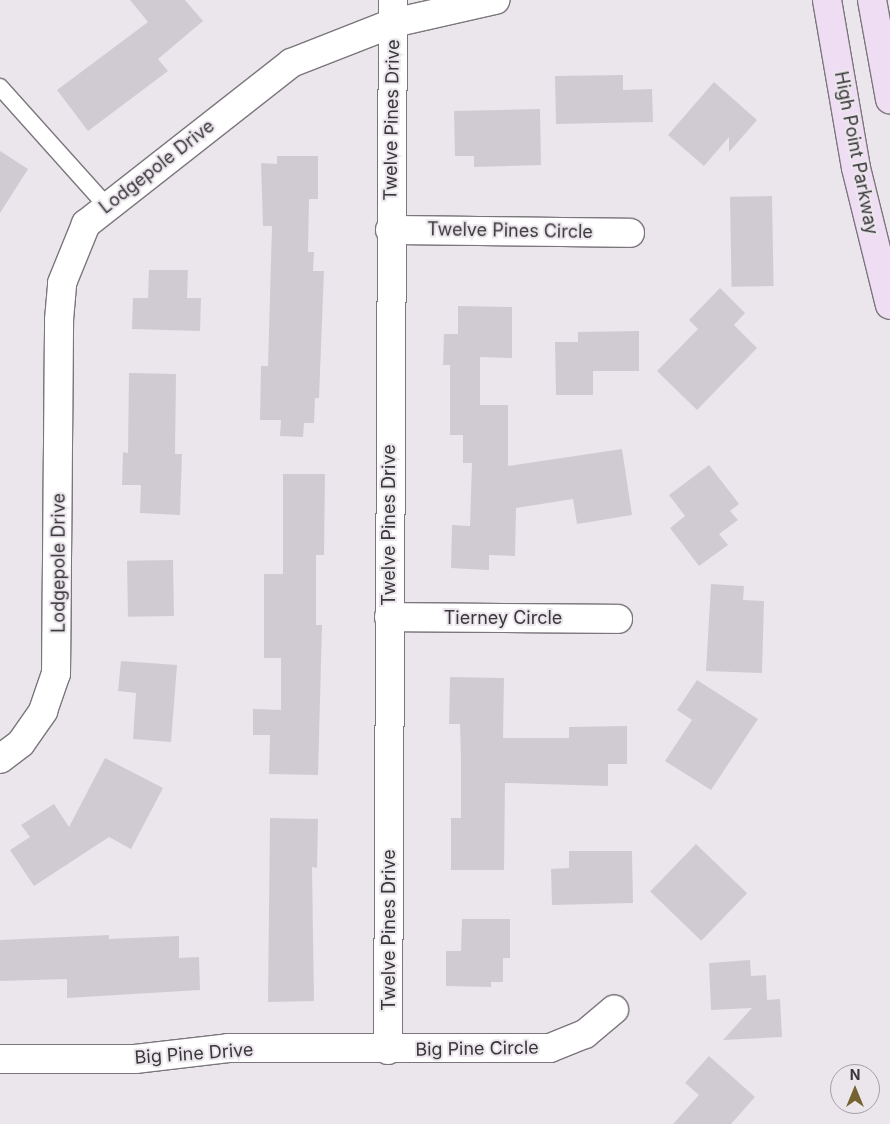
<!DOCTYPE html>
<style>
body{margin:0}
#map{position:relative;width:890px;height:1124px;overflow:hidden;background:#ebe6ec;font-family:Inter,sans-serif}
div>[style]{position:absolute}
.building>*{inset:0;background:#d0cbd2;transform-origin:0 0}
.roads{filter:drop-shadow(1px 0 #7b767c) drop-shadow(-1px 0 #7b767c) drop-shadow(0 1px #7b767c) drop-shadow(0 -1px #7b767c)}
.lane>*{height:16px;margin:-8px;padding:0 8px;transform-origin:8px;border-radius:8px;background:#fff}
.street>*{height:28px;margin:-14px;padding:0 14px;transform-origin:14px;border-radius:14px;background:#fff}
.secondary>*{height:28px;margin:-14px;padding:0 14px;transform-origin:14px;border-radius:14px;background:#efdef3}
span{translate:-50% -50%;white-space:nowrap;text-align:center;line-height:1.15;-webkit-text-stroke:4px #ebe6ec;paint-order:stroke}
.street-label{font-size:18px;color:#39373a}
.north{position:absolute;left:830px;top:1064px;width:50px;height:50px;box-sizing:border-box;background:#ebe6ec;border:1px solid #a4a0a5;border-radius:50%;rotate:0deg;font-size:14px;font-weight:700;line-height:20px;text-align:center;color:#39373a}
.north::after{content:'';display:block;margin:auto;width:18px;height:22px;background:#766231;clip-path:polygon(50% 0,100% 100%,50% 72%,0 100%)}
</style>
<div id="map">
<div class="building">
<div style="clip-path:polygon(130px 0,185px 0,203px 21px,158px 59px,168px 71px,88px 131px,57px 90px,148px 22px)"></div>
<div style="clip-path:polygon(623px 75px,623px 90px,652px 89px,653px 122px,556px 124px,555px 76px)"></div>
<div style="clip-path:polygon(714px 82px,757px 120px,729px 152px,729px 137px,704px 166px,668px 135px)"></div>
<div style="clip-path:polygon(540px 109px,541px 165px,474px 167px,474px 156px,455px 156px,454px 111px)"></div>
<div style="clip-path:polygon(0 151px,28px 169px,0 213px)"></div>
<div style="clip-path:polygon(277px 156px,318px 156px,318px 199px,309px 199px,308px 252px,314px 252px,313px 271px,324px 271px,319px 398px,315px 398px,314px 423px,304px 423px,303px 437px,280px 436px,281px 420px,260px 420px,261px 366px,268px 366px,272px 226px,263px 226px,261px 163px,277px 164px)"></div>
<div style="left:772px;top:196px;width:90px;height:42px;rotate:89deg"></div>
<div style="clip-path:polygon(149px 270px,188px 270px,187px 298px,201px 298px,200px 331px,132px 329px,133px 298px,148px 298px)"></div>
<div style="clip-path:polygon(720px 288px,745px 313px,734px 325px,757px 348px,697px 410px,657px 371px,698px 329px,689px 320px)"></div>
<div style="clip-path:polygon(458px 306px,512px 307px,512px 358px,480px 357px,480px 405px,508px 405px,508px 466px,622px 449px,632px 515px,577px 524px,573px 499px,516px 508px,515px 556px,489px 555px,489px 570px,451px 568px,452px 525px,470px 526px,472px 463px,463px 463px,463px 435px,450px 435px,450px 365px,443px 365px,444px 334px,458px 334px)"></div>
<div style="clip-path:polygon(639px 331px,639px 371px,593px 371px,593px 395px,556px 395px,555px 342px,578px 342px,578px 332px)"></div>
<div style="clip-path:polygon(129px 373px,176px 374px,175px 454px,182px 454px,180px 515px,140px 513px,141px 485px,122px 485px,123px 452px,128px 453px)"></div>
<div style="clip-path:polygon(709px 465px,739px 504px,730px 511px,738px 520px,719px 534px,728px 545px,699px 566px,670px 528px,685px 516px,669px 495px)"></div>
<div style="clip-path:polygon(283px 474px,325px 474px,324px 555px,316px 555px,316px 625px,322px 625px,318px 775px,269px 774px,270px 735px,253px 735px,253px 709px,281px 710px,281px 658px,264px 658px,264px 574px,283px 574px)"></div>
<div style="left:173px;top:560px;width:56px;height:46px;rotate:89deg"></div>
<div style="clip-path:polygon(711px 584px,744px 586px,743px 600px,764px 601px,762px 673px,706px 671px)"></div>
<div style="clip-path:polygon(121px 661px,177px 665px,171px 742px,133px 739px,136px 693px,118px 691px)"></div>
<div style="clip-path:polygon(450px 677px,504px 678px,503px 738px,569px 738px,569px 727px,627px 726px,627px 764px,608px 764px,608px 786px,505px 783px,504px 870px,451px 870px,451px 818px,461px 818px,461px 758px,460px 724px,449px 724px)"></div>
<div style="clip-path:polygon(697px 680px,758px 719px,711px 790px,665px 761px,692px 720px,677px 710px)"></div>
<div style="clip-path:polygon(105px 758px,163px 788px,131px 849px,109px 837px,34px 886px,10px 850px,30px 837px,21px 825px,54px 804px,69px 827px)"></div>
<div style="clip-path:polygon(270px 818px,318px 819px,317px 868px,312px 867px,314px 1001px,268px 1002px)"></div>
<div style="left:696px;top:844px;width:71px;height:66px;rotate:44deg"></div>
<div style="clip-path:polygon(569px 851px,632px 851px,633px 903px,552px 905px,551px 869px,569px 868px)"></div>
<div style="clip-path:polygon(462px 919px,510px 919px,510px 958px,503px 958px,503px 982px,491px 982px,491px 987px,446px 986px,446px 951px,461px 951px)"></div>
<div style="clip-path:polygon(109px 935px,109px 939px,179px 936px,179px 958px,199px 957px,200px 990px,67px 998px,67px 979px,0 981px,0 940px)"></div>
<div style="clip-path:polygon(750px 960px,751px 976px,766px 975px,767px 1000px,780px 999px,782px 1037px,723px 1040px,752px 1008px,711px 1010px,709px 963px)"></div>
<div style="clip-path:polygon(709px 1056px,755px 1097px,731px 1124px,673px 1124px,699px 1095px,685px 1083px)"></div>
</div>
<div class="roads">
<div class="lane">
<div style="left:0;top:87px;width:159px;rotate:48.1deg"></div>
</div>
<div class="street">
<div style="left:390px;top:230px;width:240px;rotate:0.7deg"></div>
<div style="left:389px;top:617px;width:229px;rotate:0.5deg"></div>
<div style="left:0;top:759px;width:26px;rotate:-37deg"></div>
<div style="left:21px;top:743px;width:39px;rotate:-55deg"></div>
<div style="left:43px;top:711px;width:39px;rotate:-71deg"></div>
<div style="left:56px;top:674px;width:354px;rotate:-89.5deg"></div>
<div style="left:59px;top:320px;width:37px;rotate:-85deg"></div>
<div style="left:62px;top:283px;width:64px;rotate:-67.9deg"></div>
<div style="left:86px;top:224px;width:261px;rotate:-38.1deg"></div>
<div style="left:291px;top:63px;width:110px;rotate:-21.4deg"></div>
<div style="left:393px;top:23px;width:105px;rotate:-12.7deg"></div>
<div style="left:388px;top:1050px;width:1050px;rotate:-89.73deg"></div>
<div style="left:0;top:1059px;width:135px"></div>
<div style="left:135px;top:1059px;width:94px;rotate:-6.7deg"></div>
<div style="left:228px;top:1048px;width:322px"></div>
<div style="left:550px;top:1048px;width:38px;rotate:-22deg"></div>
<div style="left:585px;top:1034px;width:38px;rotate:-40deg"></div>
</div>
<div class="secondary">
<div style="left:827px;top:0;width:170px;rotate:80.2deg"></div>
<div style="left:856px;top:168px;width:141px;rotate:76.1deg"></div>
<div style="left:872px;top:0;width:101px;rotate:79.7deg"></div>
</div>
</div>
<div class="street-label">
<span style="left:392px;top:120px;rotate:-89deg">Twelve Pines Drive</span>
<span style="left:856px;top:153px;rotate:79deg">High Point Parkway</span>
<span style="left:157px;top:167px;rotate:-38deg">Lodgepole Drive</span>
<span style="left:510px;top:231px;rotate:1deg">Twelve Pines Circle</span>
<span style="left:389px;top:525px;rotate:-90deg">Twelve Pines Drive</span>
<span style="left:59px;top:563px;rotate:-90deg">Lodgepole Drive</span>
<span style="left:503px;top:618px">Tierney Circle</span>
<span style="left:389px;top:930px;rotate:-90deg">Twelve Pines Drive</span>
<span style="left:477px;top:1049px;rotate:-1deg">Big Pine Circle</span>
<span style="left:194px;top:1054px;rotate:-4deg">Big Pine Drive</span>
</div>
<div class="north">N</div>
</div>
